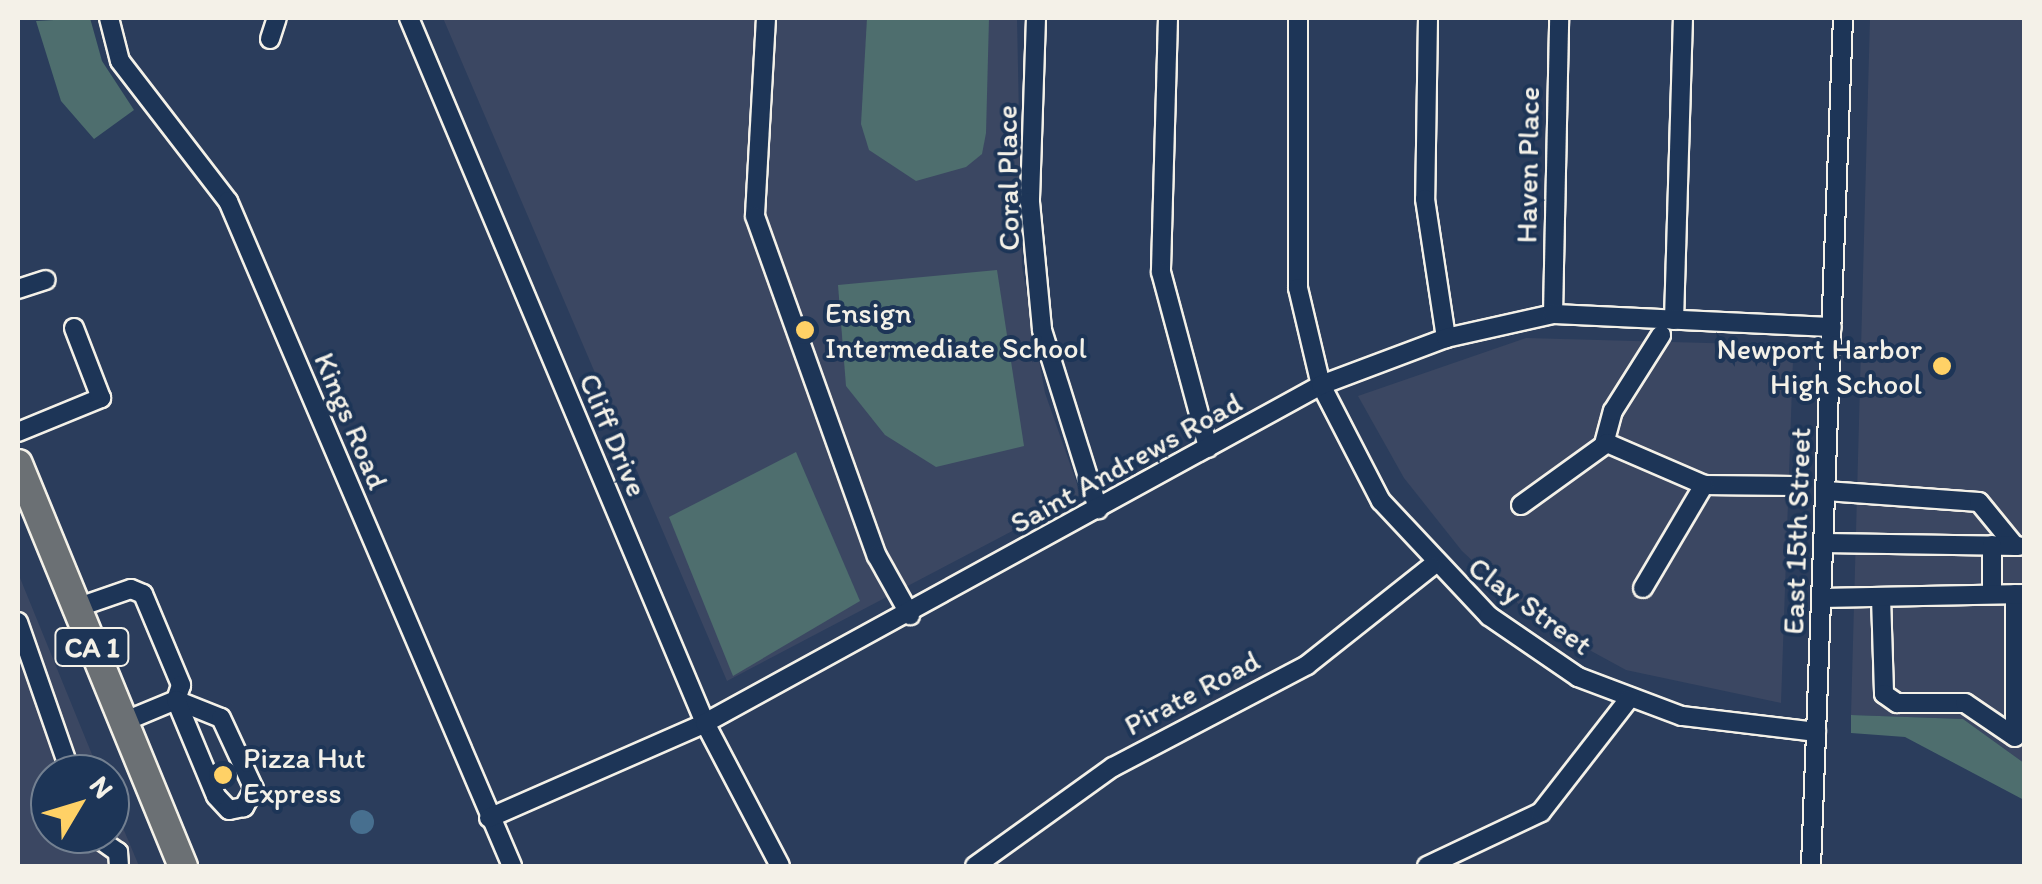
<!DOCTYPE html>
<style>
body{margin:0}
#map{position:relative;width:2042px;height:884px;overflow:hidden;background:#2b3d5c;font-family:Itim,sans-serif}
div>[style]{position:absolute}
.built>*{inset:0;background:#3b4762}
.green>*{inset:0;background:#4e6e6e}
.water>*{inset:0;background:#476f8f}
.round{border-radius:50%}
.roads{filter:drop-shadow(2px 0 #f4f1e8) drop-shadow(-2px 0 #f4f1e8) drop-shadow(0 2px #f4f1e8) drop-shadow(0 -2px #f4f1e8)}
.minor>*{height:18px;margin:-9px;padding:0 9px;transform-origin:9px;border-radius:9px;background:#1d3557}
.highway>*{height:28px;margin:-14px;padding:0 14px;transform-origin:14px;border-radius:14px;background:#6b7074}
.dots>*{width:28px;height:28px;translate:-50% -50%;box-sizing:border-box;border:5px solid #1d3557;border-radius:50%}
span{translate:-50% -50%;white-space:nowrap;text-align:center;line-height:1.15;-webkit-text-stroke:8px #1d3557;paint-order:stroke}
.shield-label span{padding:2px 8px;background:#1d3557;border:2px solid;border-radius:8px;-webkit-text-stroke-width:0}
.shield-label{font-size:28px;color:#f4f1e8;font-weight:700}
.street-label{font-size:30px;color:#f4f1e8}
.poi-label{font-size:30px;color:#f4f1e8}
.left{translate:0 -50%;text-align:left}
.right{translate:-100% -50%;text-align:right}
.frame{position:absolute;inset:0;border:20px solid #f4f1e8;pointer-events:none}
.north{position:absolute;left:30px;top:754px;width:100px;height:100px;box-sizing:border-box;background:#1d3557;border:2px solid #738091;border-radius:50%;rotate:52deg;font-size:28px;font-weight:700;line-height:40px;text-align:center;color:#f4f1e8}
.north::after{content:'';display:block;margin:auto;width:35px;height:45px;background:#ffd166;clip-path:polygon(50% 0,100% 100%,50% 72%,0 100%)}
</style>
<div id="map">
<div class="built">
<div style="clip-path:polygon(443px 18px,1017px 18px,1022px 267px,1045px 393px,1081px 495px,727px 681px)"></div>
<div style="clip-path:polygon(1870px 18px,2024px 18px,2024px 763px,1963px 719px,1851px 715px)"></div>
<div style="clip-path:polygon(1526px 338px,1780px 345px,1793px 359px,1781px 703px,1626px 670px,1538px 622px,1462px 551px,1404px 478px,1358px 396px)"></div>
<div style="clip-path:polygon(18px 573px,100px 774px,50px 774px,50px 834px,110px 834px,110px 797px,139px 866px,18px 866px)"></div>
</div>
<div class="green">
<div style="clip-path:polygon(90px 18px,102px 61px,134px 110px,94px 139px,61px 101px,36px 21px)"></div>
<div style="clip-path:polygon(867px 18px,989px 18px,986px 133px,982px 154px,966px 167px,916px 181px,869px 150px,861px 124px)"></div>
<div style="clip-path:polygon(997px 270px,1024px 446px,936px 467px,885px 435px,846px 386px,838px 285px)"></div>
<div style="clip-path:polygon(796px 452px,860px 601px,733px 676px,669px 517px)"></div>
<div style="clip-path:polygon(1851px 715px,1963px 719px,2024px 763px,2024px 800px,1905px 737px,1851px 733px)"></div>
</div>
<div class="water">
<div class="round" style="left:350px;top:810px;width:24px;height:24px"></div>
</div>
<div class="roads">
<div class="minor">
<div style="left:109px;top:18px;width:44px;rotate:75.7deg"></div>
<div style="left:120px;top:61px;width:177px;rotate:52.4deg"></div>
<div style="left:228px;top:201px;width:723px;rotate:66.87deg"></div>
<div style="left:409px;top:18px;width:765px;rotate:67.22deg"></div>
<div style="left:705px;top:723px;width:161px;rotate:62.3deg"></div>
<div style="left:766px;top:18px;width:198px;rotate:93.2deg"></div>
<div style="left:755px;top:216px;width:361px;rotate:70.3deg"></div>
<div style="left:877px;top:556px;width:68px;rotate:60.8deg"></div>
<div style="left:1036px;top:18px;width:184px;rotate:91.9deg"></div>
<div style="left:1030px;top:202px;width:129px;rotate:84.6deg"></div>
<div style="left:1042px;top:330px;width:188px;rotate:72.6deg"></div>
<div style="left:1168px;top:18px;width:254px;rotate:91.6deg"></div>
<div style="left:1161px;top:272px;width:182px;rotate:75deg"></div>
<div style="left:1298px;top:18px;width:270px;rotate:90deg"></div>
<div style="left:1298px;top:288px;width:100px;rotate:76.7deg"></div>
<div style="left:1321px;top:385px;width:131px;rotate:62.7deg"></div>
<div style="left:1381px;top:501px;width:158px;rotate:46.8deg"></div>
<div style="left:1489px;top:616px;width:108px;rotate:34.4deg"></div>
<div style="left:1578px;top:677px;width:111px;rotate:20.6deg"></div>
<div style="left:1682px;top:716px;width:135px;rotate:6.8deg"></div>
<div style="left:1428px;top:18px;width:181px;rotate:90.9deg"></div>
<div style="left:1425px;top:199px;width:141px;rotate:81.4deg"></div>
<div style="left:270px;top:39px;width:22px;rotate:-72deg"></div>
<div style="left:18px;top:289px;width:29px;rotate:-18deg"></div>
<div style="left:1553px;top:314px;width:296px;rotate:-88.8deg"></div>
<div style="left:1674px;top:320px;width:302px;rotate:-88.3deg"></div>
<div style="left:18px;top:432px;width:90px;rotate:-22.3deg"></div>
<div style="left:101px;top:398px;width:75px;rotate:-111.1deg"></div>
<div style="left:1604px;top:444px;width:34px;rotate:-75deg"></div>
<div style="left:1613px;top:411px;width:90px;rotate:-57.7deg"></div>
<div style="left:1826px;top:491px;width:153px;rotate:4.1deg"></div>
<div style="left:1979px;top:502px;width:57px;rotate:50.7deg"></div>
<div style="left:1521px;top:505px;width:106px;rotate:-35.8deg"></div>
<div style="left:1607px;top:443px;width:106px;rotate:23.4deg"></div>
<div style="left:1704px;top:485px;width:90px;rotate:0.6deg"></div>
<div style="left:1824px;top:543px;width:194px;rotate:0.9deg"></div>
<div style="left:1992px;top:545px;width:49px;rotate:90deg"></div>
<div style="left:1643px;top:588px;width:120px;rotate:-59.4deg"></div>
<div style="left:1881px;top:597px;width:97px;rotate:88.2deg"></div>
<div style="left:1884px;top:694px;width:16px;rotate:35deg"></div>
<div style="left:1897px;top:703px;width:68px"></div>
<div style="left:1965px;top:703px;width:60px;rotate:34.2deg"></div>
<div style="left:2015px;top:737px;width:143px;rotate:-90deg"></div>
<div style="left:1821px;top:598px;width:203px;rotate:-1.1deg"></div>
<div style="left:76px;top:608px;width:58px;rotate:-19.1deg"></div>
<div style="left:131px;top:589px;width:13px;rotate:23deg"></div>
<div style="left:143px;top:594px;width:99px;rotate:67.3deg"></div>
<div style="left:181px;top:685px;width:16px;rotate:108deg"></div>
<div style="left:176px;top:700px;width:57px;rotate:157.5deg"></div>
<div style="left:18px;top:622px;width:161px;rotate:70.8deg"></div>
<div style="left:176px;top:700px;width:48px;rotate:21.8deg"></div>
<div style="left:221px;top:718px;width:78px;rotate:65.1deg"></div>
<div style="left:254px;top:789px;width:21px;rotate:119deg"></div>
<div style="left:244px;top:807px;width:15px;rotate:169deg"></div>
<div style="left:229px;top:810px;width:19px;rotate:-133deg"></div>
<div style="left:216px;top:796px;width:104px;rotate:-112.6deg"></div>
<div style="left:489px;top:818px;width:236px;rotate:-23.7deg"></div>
<div style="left:705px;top:723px;width:703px;rotate:-28.75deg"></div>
<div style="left:1321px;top:385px;width:134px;rotate:-20.6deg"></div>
<div style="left:1446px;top:338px;width:110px;rotate:-12.6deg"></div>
<div style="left:1553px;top:314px;width:279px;rotate:2.7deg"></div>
<div style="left:92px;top:834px;width:32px;rotate:35deg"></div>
<div style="left:118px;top:852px;width:14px;rotate:86deg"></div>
<div style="left:975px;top:866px;width:170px;rotate:-35.7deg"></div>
<div style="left:1113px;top:767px;width:219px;rotate:-27.7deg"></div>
<div style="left:1307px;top:665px;width:159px;rotate:-38.4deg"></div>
<div style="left:1427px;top:866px;width:126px;rotate:-25.3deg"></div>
<div style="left:1541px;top:812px;width:143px;rotate:-52.1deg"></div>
<div style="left:1811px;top:866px;width:849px;rotate:-87.84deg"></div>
</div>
<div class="highway">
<div style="left:18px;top:464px;width:435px;rotate:67.7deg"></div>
</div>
</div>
<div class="dots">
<div style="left:805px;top:330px;background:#ffd166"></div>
<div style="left:1942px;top:366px;background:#ffd166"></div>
<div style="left:223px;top:775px;background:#ffd166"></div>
</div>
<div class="shield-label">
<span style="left:92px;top:647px">CA 1</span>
</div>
<div class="street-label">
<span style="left:1528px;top:165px;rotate:-89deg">Haven Place</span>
<span style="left:1008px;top:178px;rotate:-91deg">Coral Place</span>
<span style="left:351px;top:421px;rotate:67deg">Kings Road</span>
<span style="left:613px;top:435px;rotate:67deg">Cliff Drive</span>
<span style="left:1126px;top:463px;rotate:-29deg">Saint Andrews Road</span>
<span style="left:1797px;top:531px;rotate:-88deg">East 15th Street</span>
<span style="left:1530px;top:606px;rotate:36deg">Clay Street</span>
<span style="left:1192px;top:693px;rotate:-28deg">Pirate Road</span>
</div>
<div class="poi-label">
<span class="left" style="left:825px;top:330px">Ensign<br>Intermediate School</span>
<span class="right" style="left:1922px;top:366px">Newport Harbor<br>High School</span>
<span class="left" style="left:243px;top:775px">Pizza Hut<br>Express</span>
</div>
<div class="frame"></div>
<div class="north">N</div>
</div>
